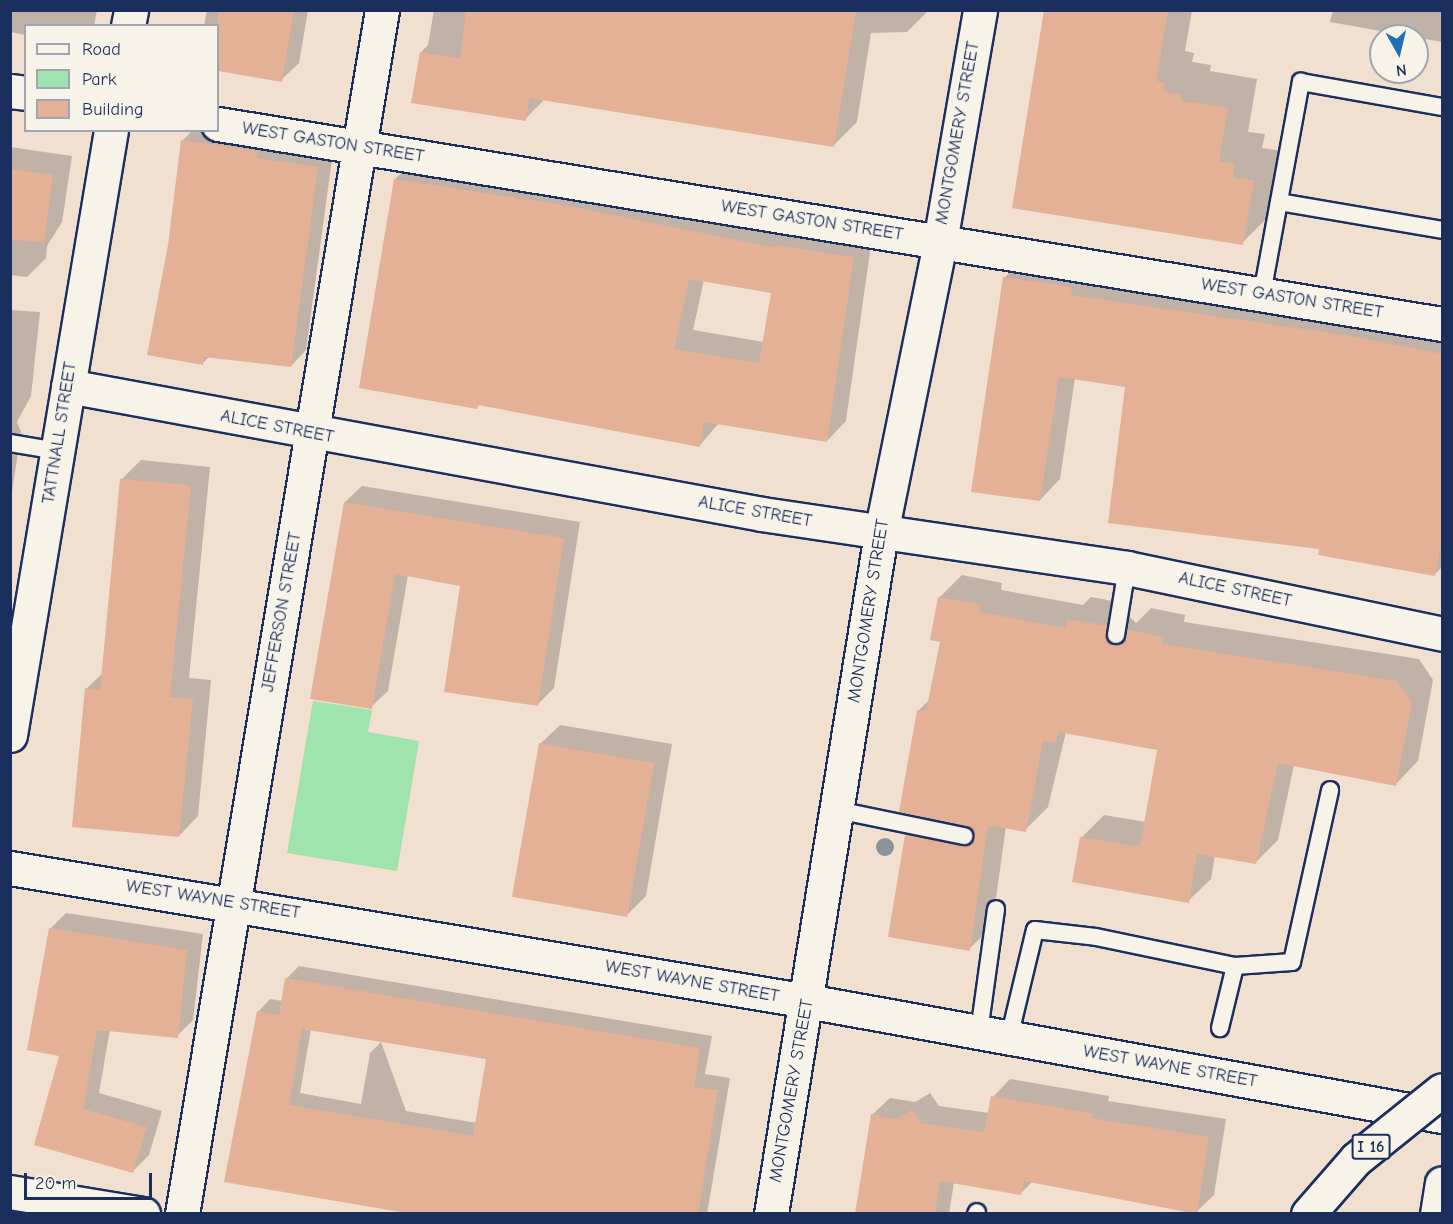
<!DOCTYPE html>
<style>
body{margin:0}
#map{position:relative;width:1453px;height:1224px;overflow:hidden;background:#f1dfd0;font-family:"Comic Neue",sans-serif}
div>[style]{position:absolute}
.green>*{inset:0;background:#9fe3ae}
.shadow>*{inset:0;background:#0003}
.building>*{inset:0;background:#e4b197;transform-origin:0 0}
.roads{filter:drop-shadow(2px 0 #1b2f5e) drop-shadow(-2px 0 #1b2f5e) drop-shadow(0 2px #1b2f5e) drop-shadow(0 -2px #1b2f5e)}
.service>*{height:16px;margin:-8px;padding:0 8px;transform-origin:8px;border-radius:8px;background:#f7f3e8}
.minor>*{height:33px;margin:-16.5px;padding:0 16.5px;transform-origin:16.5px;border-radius:16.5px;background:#f7f3e8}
.tertiary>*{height:33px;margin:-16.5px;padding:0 16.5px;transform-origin:16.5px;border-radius:16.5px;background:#f7f3e8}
.secondary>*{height:33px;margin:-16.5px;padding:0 16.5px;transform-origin:16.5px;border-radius:16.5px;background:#f7f3e8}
.primary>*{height:33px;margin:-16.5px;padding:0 16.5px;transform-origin:16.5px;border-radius:16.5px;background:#f7f3e8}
.bridges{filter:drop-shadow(2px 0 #1b2f5e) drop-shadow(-2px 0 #1b2f5e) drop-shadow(0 2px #1b2f5e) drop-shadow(0 -2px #1b2f5e)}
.motorway-bridge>*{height:33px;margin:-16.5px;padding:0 16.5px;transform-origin:16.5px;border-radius:16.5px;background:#f7f3e8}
.trees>*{width:18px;height:18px;margin:-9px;border-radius:50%;background:#8a929a}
span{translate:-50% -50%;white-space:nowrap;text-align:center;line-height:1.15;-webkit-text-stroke:6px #f7f3e8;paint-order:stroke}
.shield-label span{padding:2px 4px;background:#f7f3e8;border:2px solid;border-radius:4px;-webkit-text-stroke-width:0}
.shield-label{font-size:16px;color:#1b2f5e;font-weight:700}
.street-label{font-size:18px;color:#1b2f5e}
.frame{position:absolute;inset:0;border:12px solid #1b2f5e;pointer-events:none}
.legend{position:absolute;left:24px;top:24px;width:195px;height:108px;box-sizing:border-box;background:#f7f3e8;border:2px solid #9fa5b1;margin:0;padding:8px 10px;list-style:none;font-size:18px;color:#1b2f5e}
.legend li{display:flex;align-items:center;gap:12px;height:30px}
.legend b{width:30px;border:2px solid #9fa5b1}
.north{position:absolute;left:1369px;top:24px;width:60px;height:60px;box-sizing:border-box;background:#f7f3e8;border:2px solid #9fa5b1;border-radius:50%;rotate:172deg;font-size:16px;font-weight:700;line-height:24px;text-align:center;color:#1b2f5e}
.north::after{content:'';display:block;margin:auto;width:21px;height:27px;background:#1f6fb2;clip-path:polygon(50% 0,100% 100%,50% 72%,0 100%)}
.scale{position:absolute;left:24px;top:1173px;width:128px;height:27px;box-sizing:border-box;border:3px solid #1b2f5e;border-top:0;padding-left:8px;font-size:18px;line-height:21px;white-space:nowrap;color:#1b2f5e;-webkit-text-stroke:4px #f7f3e8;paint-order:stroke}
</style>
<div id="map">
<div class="green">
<div style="clip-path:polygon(313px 701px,372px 710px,368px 732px,419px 741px,397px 871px,287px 853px)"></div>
</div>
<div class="shadow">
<div style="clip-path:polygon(10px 10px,97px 10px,94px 26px,26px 26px,26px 35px,10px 32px)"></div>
<div style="clip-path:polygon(207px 10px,308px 10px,299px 63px,281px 80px,218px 70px,218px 26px,204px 26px)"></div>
<div style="clip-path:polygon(434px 10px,929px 10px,907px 32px,871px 33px,857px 122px,834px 145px,545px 99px,525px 119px,421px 52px,428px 45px)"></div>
<div style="clip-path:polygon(1046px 10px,1192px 10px,1185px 51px,1194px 53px,1192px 62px,1211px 65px,1210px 71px,1257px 79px,1248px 132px,1265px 134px,1262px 148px,1283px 151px,1272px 213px,1242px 243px)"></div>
<div style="clip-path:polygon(1333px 10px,1442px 10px,1442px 42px,1330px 22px)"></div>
<div style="clip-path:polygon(193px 130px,218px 130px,333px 152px,306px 350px,291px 366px,209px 357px,202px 364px,169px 245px,182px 141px)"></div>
<div style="clip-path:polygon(10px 147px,72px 156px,62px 222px,47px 246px,46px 258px,27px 277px,10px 275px)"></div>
<div style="clip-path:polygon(evenodd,415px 160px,872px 238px,846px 421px,827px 441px,719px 423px,699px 446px,480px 404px,477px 407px,395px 179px,415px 160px,704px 280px,773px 291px,764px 342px,693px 330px,704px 280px)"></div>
<div style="clip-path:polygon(1025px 257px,1442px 329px,1442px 567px,1435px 574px,1321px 548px,1126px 386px,1075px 378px,1060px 479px,1040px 500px,1004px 278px)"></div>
<div style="clip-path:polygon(10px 310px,40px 312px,31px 396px,17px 422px,21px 432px,10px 505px)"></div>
<div style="clip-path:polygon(141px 460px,210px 467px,189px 678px,211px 680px,198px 816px,179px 836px,86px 689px,103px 673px,122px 479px)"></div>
<div style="clip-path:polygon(362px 486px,580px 522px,554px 688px,537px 705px,462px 585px,408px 575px,388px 691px,371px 707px,345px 502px)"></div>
<div style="clip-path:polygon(962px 575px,1002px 583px,1001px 590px,1083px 605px,1091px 597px,1129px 604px,1128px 615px,1136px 623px,1151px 608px,1185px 615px,1184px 622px,1419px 659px,1433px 680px,1418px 761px,1396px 784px,1294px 765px,1278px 840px,1255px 863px,1215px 855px,1211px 879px,1188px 901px,1081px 838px,1104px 815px,1146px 822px,1158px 749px,1066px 732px,1048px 807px,1025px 830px,1006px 826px,992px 927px,969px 949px,907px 835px,926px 816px,918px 711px,930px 699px,941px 641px,939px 598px)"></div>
<div style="clip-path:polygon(560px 725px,672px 744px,646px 896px,627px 915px,540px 744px)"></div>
<div style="clip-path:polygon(66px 913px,203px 934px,193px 1020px,177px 1036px,110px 1029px,99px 1093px,162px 1111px,149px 1155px,133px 1171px,36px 1144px,61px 1055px,50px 929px)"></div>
<div style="clip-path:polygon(evenodd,299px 966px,712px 1036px,705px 1074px,730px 1078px,707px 1214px,427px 1214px,226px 1180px,258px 1012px,270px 999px,283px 1001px,287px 978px,299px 966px,311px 1029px,487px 1057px,477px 1123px,406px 1111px,381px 1042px,370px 1053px,361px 1104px,300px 1093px,311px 1029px)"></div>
<div style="clip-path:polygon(1010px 1079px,1109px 1096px,1108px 1101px,1226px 1119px,1214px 1195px,1196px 1212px,1033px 1181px,1020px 1194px,954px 1182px,949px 1214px,856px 1214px,872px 1115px,890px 1098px,915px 1102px,930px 1093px,939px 1106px,989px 1113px,993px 1097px)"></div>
</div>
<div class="building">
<div style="clip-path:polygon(218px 10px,294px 10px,282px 82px,218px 71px)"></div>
<div style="clip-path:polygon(466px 10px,856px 10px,834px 147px,529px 98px,526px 121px,411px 103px,420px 52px,460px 58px)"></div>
<div style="clip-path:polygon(1044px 10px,1168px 10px,1156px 81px,1165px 82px,1163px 91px,1182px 95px,1181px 101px,1228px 108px,1219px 161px,1235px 164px,1233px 178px,1254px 180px,1243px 245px,1012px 208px)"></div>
<div style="clip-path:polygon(181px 140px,258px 151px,257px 158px,318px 167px,291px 367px,204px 357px,203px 365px,147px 355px,168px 245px)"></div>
<div style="clip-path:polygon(10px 169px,53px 175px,44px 243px,10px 239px)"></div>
<div style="clip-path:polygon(evenodd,394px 179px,569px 206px,776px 248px,776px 245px,854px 257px,827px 442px,704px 422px,700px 447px,478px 405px,477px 409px,359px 388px,394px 179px,689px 279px,771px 293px,759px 363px,674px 349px,689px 279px)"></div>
<div style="clip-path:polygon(1003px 277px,1072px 287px,1071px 295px,1344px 335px,1443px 354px,1443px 536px,1435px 576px,1318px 555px,1319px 549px,1108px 523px,1125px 387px,1059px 377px,1040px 501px,971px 492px)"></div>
<div style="clip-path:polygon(120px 479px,191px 485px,170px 697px,193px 699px,179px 837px,72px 827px,85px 688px,100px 690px)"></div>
<div style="clip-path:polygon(344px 502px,564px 538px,538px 706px,444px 692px,460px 586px,395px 574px,372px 709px,310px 699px)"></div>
<div style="clip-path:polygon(938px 597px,981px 605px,979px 612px,1065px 628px,1067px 619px,1107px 626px,1106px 638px,1114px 645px,1124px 642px,1128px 630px,1164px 637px,1162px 644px,1397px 681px,1412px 703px,1396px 786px,1278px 763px,1256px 864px,1197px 854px,1189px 903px,1072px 882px,1080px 837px,1140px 847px,1157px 750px,1058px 732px,1056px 743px,1043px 741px,1026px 832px,988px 825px,970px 951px,888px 937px,905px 835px,962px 846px,974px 838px,967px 826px,899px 812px,917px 710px,926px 711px,940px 642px,930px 640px)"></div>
<div style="left:539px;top:743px;width:117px;height:156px;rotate:10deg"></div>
<div style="clip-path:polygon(49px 928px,187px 950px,178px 1038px,97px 1030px,83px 1109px,147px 1127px,133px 1173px,34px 1145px,59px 1056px,27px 1050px)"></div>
<div style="clip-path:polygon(evenodd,285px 978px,700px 1048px,694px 1087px,718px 1090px,698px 1214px,412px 1214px,224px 1182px,257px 1011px,279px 1015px,285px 978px,302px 1029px,486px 1059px,473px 1136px,289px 1105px,302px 1029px)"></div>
<div style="clip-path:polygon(991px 1096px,1092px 1113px,1091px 1118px,1209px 1137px,1197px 1214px,1024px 1181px,1021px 1195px,940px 1181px,935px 1214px,855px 1214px,871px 1114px,896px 1119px,912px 1110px,921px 1123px,984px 1132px)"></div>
</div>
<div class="roads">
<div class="service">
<div style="left:1279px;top:202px;width:165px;rotate:9.7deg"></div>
<div style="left:1262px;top:294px;width:216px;rotate:-79.6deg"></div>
<div style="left:1301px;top:82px;width:143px;rotate:10.1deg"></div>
<div style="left:10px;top:443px;width:49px;rotate:9.5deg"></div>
<div style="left:1116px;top:635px;width:68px;rotate:-80.7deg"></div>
<div style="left:837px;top:810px;width:130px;rotate:11.6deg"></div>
<div style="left:1235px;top:966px;width:57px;rotate:-4deg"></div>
<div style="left:1292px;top:962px;width:176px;rotate:-77.5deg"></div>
<div style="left:979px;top:1032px;width:124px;rotate:-82.1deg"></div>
<div style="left:1009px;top:1038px;width:111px;rotate:-76.5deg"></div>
<div style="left:1035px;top:930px;width:61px;rotate:6.5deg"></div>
<div style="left:1096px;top:937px;width:142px;rotate:11.8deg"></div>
<div style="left:1235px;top:966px;width:64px;rotate:103.6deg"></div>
<div style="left:976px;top:1214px;width:2px;rotate:-63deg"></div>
</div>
<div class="minor">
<div style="left:128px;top:26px;width:16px;rotate:-79deg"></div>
<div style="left:68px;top:386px;width:706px;rotate:10.45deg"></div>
<div style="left:762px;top:514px;width:369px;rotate:8.4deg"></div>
<div style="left:1127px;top:568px;width:322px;rotate:11.8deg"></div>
<div style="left:10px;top:735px;width:613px;rotate:-80.52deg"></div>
<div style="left:10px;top:868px;width:808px;rotate:9.47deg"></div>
<div style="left:807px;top:1001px;width:645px;rotate:10.27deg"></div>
<div style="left:182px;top:1214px;width:1220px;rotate:-80.57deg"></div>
</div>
<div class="tertiary">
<div style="left:10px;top:91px;width:16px;rotate:7deg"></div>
<div style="left:218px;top:124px;width:1240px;rotate:9.28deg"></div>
<div style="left:10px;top:1192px;width:135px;rotate:9.4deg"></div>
</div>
<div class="secondary">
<div style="left:771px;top:1214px;width:690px;rotate:-80.82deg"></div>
<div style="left:881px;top:533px;width:297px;rotate:-78.5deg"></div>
<div style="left:940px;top:242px;width:235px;rotate:-80.2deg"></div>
</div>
<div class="primary">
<div style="left:1437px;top:1214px;width:31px;rotate:-81deg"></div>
</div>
</div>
<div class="bridges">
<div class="motorway-bridge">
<div style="left:1308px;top:1214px;width:73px;rotate:-48.9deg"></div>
<div style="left:1356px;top:1159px;width:110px;rotate:-38.7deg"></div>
</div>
</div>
<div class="trees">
<div style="left:885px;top:847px"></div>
</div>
<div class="shield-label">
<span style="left:1371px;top:1147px">I 16</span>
</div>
<div class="street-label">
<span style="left:958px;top:133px;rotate:-80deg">MONTGOMERY STREET</span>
<span style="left:333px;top:143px;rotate:9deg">WEST GASTON STREET</span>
<span style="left:812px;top:221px;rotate:9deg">WEST GASTON STREET</span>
<span style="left:1292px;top:299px;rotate:9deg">WEST GASTON STREET</span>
<span style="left:277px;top:427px;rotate:11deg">ALICE STREET</span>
<span style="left:60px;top:433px;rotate:-81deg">TATTNALL STREET</span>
<span style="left:755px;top:512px;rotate:10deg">ALICE STREET</span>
<span style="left:1235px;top:590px;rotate:12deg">ALICE STREET</span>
<span style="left:869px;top:611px;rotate:-81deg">MONTGOMERY STREET</span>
<span style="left:282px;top:612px;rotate:-80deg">JEFFERSON STREET</span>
<span style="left:213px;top:900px;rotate:9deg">WEST WAYNE STREET</span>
<span style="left:692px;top:982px;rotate:10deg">WEST WAYNE STREET</span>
<span style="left:1170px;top:1067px;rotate:10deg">WEST WAYNE STREET</span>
<span style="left:792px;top:1091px;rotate:-80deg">MONTGOMERY STREET</span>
</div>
<div class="frame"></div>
<ul class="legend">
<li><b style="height:8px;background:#f7f3e8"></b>Road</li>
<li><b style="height:16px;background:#9fe3ae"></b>Park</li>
<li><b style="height:16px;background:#e4b197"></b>Building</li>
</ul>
<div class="north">N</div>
<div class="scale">20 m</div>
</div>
